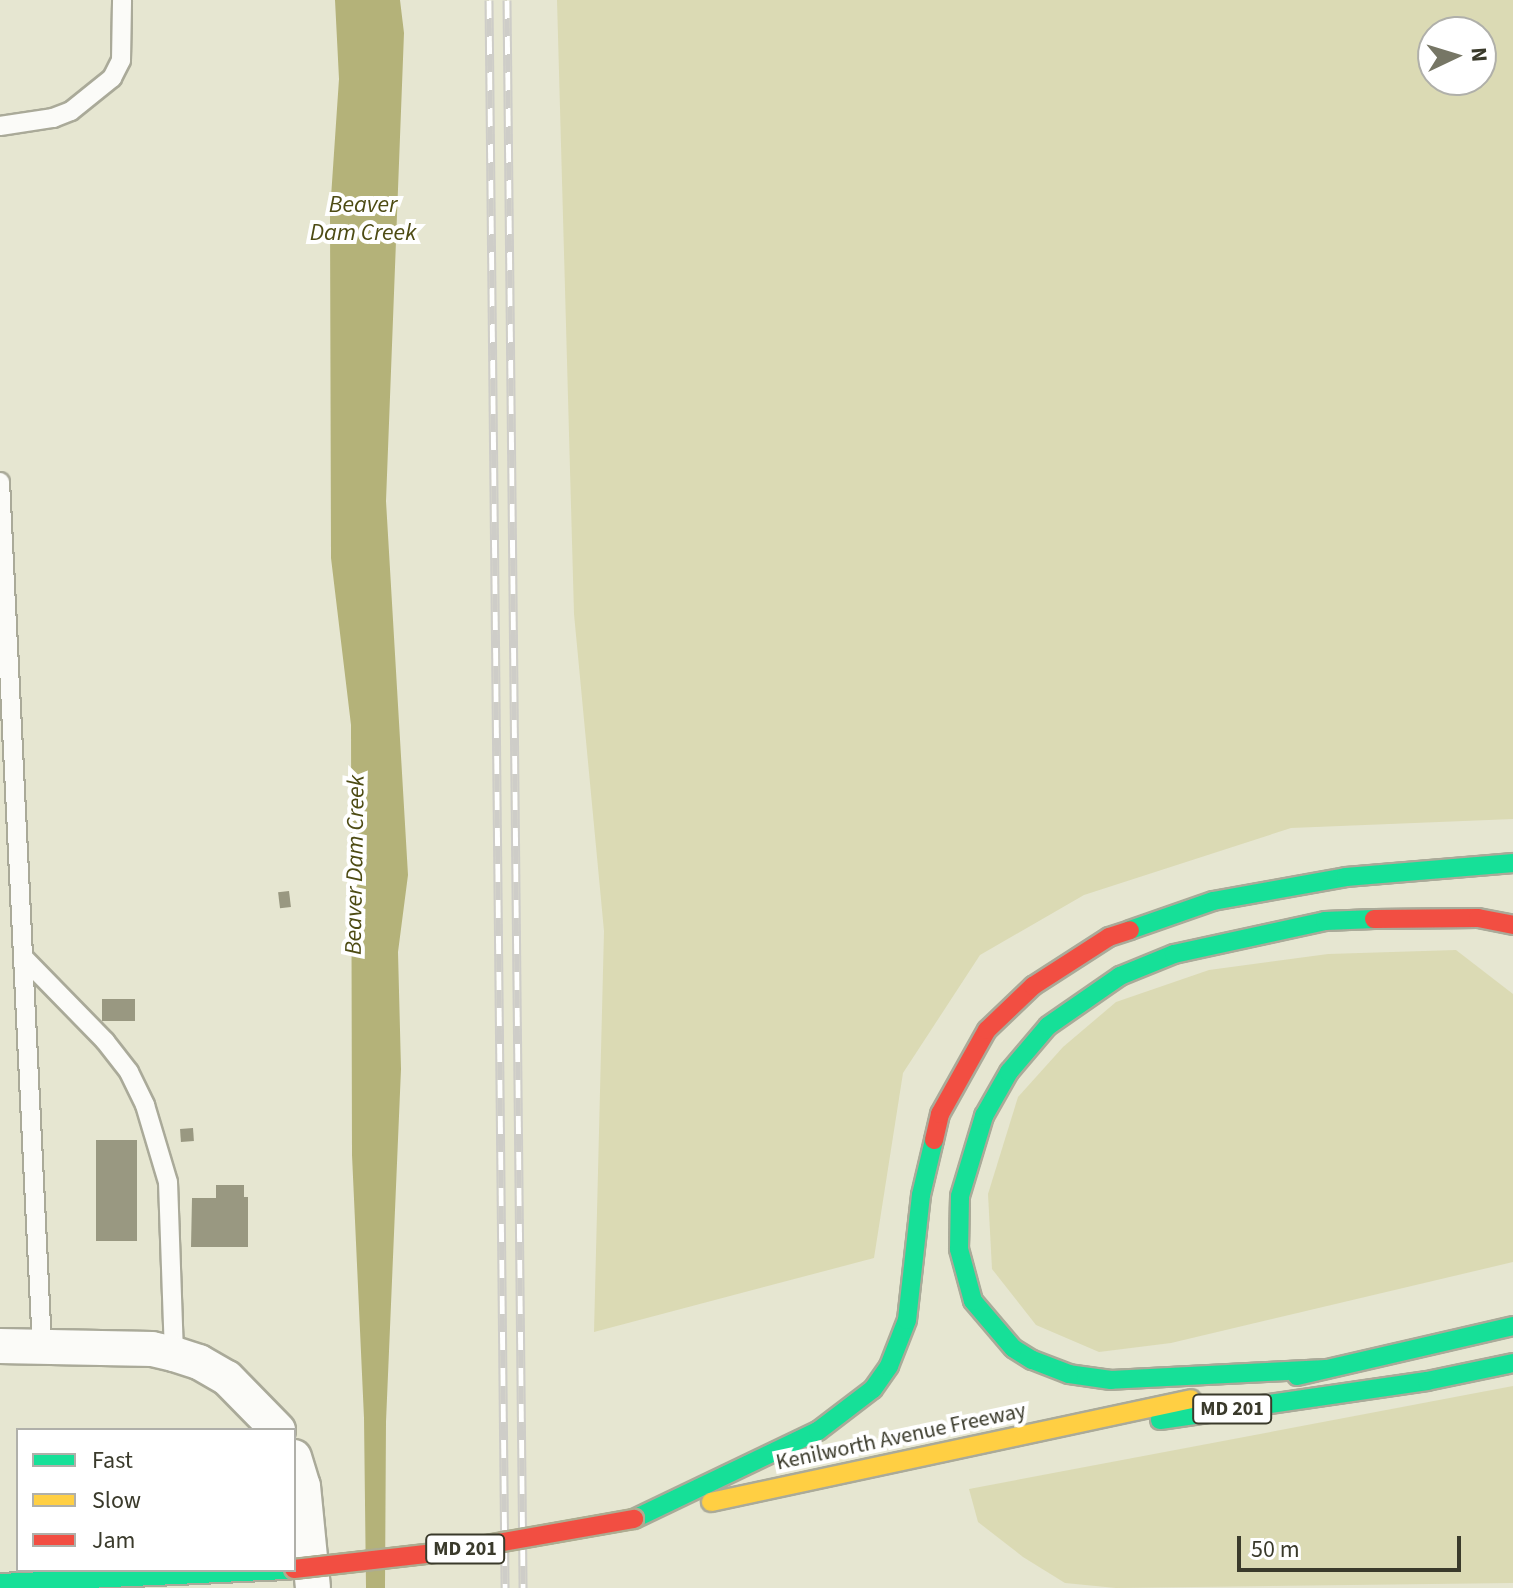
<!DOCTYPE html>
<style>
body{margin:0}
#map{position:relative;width:1513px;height:1588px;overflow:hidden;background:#e6e6d1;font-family:"Source Sans 3",sans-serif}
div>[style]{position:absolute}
.green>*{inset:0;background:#dbdab4}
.water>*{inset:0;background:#b4b279}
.building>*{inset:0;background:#999881;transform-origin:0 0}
.roads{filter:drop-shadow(2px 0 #aa9) drop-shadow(-2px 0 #aa9) drop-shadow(0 2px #aa9) drop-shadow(0 -2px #aa9)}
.lane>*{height:18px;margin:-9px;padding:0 9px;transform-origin:9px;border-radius:9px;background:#fbfbf8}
.street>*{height:34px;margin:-17px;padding:0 17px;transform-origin:17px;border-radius:17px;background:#fbfbf8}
.fast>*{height:18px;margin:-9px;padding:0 9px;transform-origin:9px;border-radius:9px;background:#16e098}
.slow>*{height:18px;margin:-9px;padding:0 9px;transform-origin:9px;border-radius:9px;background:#ffcf43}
.jam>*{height:18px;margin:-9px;padding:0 9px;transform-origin:9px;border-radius:9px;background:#f24e42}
.rail>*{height:9px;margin-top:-4.5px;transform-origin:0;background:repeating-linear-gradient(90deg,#fff 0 18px,#cecdc8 0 36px);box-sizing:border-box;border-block:2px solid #cecdc8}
.bridges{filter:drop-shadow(2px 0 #adac91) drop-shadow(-2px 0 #adac91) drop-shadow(0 2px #adac91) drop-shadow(0 -2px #adac91)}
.jam-bridge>*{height:18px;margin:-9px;padding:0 9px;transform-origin:9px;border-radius:9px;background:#f24e42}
span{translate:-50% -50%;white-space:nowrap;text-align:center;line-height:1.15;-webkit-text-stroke:8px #fff;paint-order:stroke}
.shield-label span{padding:2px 6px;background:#fff;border:2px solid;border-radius:6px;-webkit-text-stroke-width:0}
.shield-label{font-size:20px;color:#3a3a2b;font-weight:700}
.street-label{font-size:22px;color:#3a3a2b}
.water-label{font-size:24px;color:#4d4b13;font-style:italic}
.legend{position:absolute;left:16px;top:1428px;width:280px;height:144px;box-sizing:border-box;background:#fff;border:2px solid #b0b0aa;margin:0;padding:10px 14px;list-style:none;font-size:24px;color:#3a3a2b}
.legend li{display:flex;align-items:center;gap:16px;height:40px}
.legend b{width:40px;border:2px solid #b0b0aa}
.north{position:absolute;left:1417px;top:16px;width:80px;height:80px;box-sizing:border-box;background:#fff;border:2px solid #b0b0aa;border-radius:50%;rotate:86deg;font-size:22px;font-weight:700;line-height:32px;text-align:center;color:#3a3a2b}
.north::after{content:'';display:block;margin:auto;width:28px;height:36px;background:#767665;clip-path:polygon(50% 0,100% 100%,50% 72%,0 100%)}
.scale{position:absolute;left:1237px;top:1536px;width:224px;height:36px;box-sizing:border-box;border:4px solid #3a3a2b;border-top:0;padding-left:10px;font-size:24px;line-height:28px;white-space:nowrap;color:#3a3a2b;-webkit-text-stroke:6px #fff;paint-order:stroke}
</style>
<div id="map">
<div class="green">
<div style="clip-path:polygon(evenodd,557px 0,1513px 0,1513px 819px,1291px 828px,1084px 895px,980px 955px,903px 1073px,874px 1258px,594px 1332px,604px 931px,574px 614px,557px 0,1433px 32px,1481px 32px,1481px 80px,1433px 80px,1433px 32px)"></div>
<div style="clip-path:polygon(1456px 950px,1513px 994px,1513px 1262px,1171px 1343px,1099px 1352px,1036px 1325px,992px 1269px,988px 1194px,1018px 1097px,1063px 1047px,1116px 1002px,1209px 970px,1328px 954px)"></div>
<div style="clip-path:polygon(1513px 1386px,1513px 1583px,1116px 1588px,1065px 1583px,1023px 1557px,978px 1522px,969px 1489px)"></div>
</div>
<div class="water">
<div style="clip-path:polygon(335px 0,400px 0,404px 33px,386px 501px,408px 875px,398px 952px,401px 1069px,386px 1422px,385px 1588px,366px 1588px,364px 1418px,352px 1155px,351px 725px,331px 558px,330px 212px,339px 79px)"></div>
</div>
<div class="building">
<div style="left:289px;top:891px;width:16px;height:11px;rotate:83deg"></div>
<div style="left:102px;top:999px;width:33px;height:22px"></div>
<div style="left:193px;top:1128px;width:13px;height:13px;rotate:86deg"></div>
<div style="left:96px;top:1140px;width:41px;height:101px"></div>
<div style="clip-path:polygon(216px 1185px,244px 1185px,244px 1197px,248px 1197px,248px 1247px,191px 1247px,192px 1198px,216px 1198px)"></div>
</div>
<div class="roads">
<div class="lane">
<div style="left:0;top:126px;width:54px;rotate:-8.6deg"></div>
<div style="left:53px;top:118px;width:19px;rotate:-21deg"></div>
<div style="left:71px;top:111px;width:53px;rotate:-38.8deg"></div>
<div style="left:112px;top:78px;width:20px;rotate:-63deg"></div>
<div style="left:121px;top:60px;width:60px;rotate:-89deg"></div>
<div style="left:0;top:482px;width:865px;rotate:87.22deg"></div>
<div style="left:25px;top:959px;width:115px;rotate:45.7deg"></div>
<div style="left:105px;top:1041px;width:39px;rotate:52deg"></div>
<div style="left:129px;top:1072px;width:37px;rotate:64deg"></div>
<div style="left:145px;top:1105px;width:80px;rotate:73.4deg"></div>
<div style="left:168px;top:1182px;width:172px;rotate:88deg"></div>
</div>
<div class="street">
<div style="left:0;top:1346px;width:152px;rotate:1.1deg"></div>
<div style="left:152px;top:1349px;width:23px;rotate:13deg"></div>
<div style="left:174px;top:1354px;width:26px;rotate:18deg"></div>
<div style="left:199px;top:1362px;width:32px;rotate:30deg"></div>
<div style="left:227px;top:1378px;width:73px;rotate:45.6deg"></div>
<div style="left:294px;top:1457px;width:30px;rotate:73deg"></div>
<div style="left:303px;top:1486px;width:102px;rotate:84.4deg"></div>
</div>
<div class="fast">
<div style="left:1130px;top:930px;width:88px;rotate:-19.3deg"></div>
<div style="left:1213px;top:901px;width:135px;rotate:-10.2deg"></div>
<div style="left:1346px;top:877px;width:168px;rotate:-4.8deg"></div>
<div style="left:1326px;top:1369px;width:215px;rotate:177.1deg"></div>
<div style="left:1111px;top:1380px;width:42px;rotate:-171.9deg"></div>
<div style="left:1069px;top:1374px;width:40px;rotate:-159deg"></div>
<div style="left:1032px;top:1360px;width:22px;rotate:-148deg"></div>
<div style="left:1013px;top:1348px;width:62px;rotate:-130.4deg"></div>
<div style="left:973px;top:1301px;width:54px;rotate:-105.1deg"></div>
<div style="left:959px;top:1249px;width:53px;rotate:-88.9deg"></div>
<div style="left:960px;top:1196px;width:84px;rotate:-73.3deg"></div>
<div style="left:984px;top:1116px;width:51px;rotate:-60.4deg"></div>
<div style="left:1009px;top:1072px;width:60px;rotate:-49.7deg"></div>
<div style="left:1048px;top:1026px;width:88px;rotate:-34.8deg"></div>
<div style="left:1120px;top:976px;width:58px;rotate:-22.2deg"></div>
<div style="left:1174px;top:954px;width:155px;rotate:-12.3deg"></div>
<div style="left:1325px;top:921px;width:49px;rotate:-2.3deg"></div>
<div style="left:1297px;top:1376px;width:222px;rotate:-13deg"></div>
<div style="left:1160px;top:1420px;width:270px;rotate:-8.3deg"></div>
<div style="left:1427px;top:1381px;width:88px;rotate:-11.8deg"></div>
<div style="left:634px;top:1519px;width:204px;rotate:-25.6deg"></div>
<div style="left:818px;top:1431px;width:69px;rotate:-37.4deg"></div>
<div style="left:873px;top:1389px;width:28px;rotate:-55deg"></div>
<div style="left:889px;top:1366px;width:49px;rotate:-68.6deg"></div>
<div style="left:907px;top:1320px;width:126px;rotate:-83.6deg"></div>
<div style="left:921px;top:1195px;width:57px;rotate:-76.7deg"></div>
<div style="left:0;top:1583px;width:288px;rotate:-2.6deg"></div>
</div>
<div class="slow">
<div style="left:711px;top:1502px;width:491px;rotate:-12.1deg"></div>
</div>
<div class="jam">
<div style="left:1374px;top:919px;width:104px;rotate:-0.6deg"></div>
<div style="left:1478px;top:918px;width:36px;rotate:11deg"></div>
<div style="left:934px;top:1140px;width:27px;rotate:-77deg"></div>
<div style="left:940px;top:1114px;width:96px;rotate:-60.8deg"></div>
<div style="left:987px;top:1030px;width:64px;rotate:-43.7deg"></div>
<div style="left:1033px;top:986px;width:90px;rotate:-32.8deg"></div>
<div style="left:1109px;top:937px;width:22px;rotate:-18deg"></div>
</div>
</div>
<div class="rail">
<div style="left:489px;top:0;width:1588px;rotate:89.42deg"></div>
<div style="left:507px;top:0;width:1588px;rotate:89.42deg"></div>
</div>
<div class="bridges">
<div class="jam-bridge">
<div style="left:294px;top:1569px;width:159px;rotate:-6.5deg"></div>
<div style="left:452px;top:1551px;width:185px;rotate:-10deg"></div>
</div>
</div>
<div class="shield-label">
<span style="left:1232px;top:1409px">MD 201</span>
<span style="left:465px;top:1549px">MD 201</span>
</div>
<div class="street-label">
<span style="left:901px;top:1437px;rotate:-12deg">Kenilworth Avenue Freeway</span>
</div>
<div class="water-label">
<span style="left:363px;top:219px">Beaver<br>Dam Creek</span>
<span style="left:355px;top:865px;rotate:-89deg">Beaver Dam Creek</span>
</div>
<ul class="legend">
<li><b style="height:10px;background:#16e098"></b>Fast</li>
<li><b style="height:10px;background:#ffcf43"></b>Slow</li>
<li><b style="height:10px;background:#f24e42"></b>Jam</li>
</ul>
<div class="north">N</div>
<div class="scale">50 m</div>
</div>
